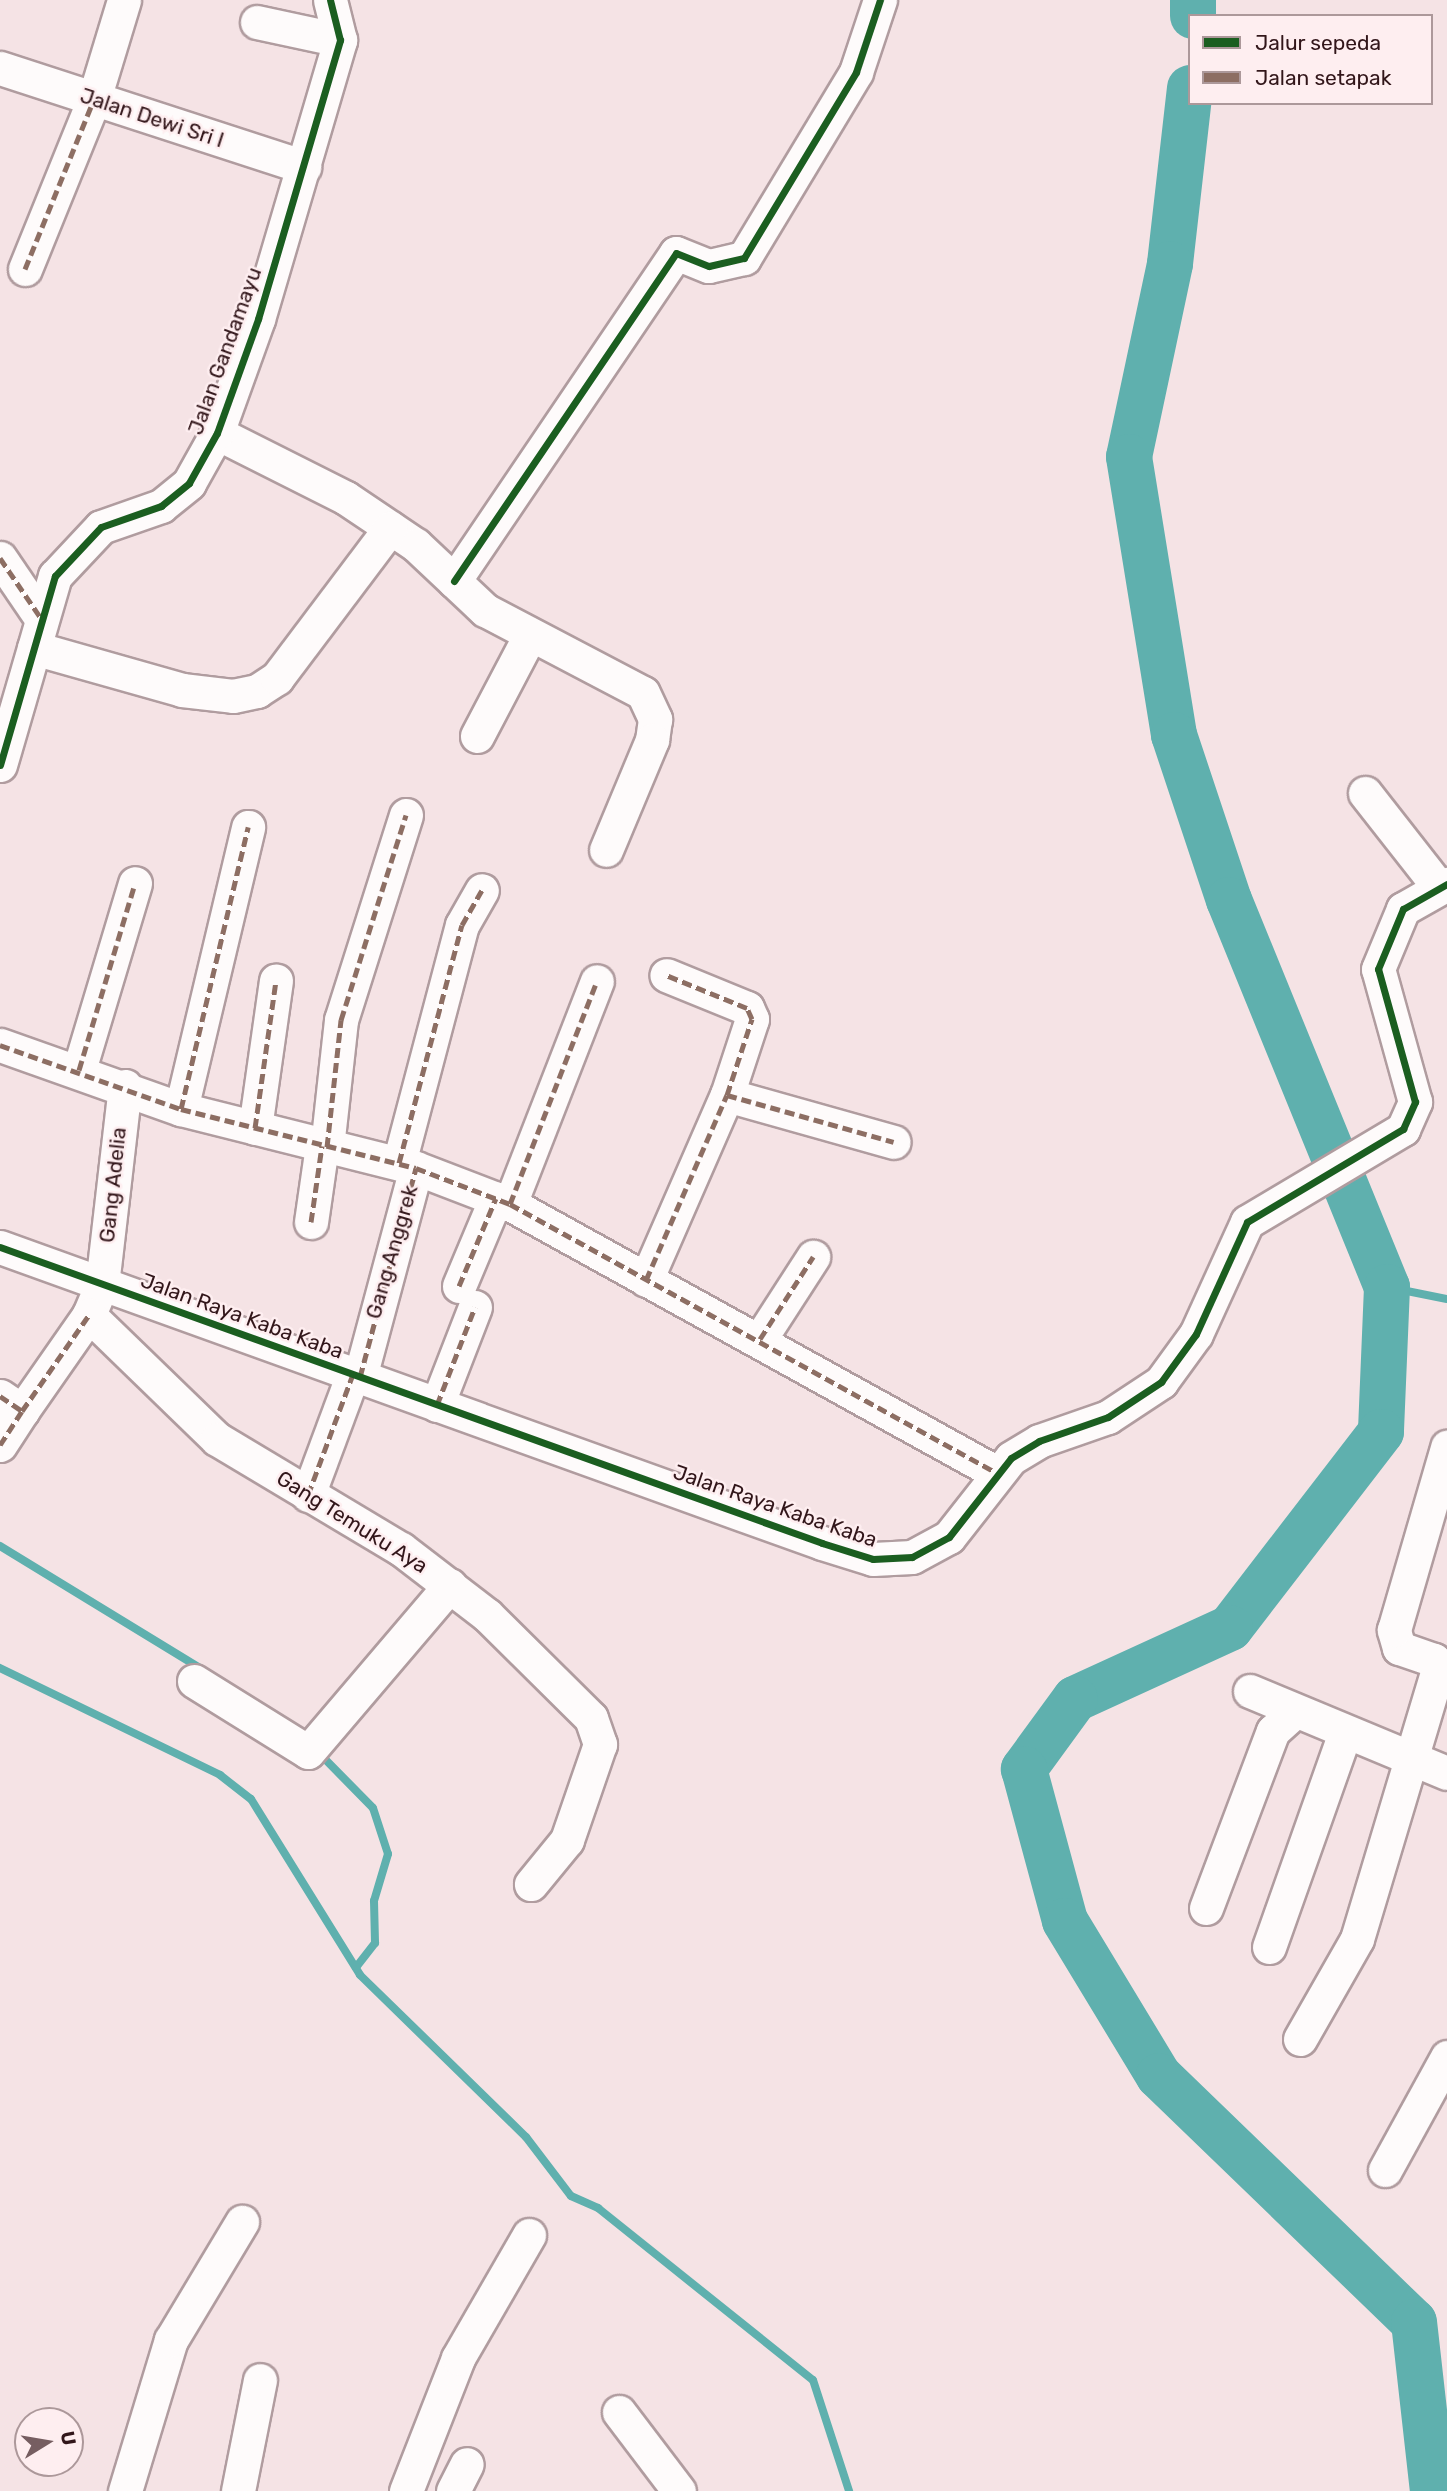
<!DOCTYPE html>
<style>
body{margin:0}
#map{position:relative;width:1447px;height:2491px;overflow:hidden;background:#f5e3e5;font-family:Rubik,sans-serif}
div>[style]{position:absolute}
.stream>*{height:8px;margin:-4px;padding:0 4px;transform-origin:4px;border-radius:4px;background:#5fb0ae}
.river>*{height:46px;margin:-23px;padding:0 23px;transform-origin:23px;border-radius:23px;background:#5fb0ae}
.roads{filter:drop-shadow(2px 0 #b09c9f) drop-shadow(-2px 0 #b09c9f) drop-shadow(0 2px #b09c9f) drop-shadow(0 -2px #b09c9f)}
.minor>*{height:33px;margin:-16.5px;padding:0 16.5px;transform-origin:16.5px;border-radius:16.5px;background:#fefbfb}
.quiet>*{height:5px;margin-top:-2.5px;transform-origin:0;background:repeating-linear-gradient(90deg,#8d6e63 0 10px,transparent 0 15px)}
.cycleway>*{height:7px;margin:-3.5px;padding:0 3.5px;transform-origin:3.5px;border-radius:3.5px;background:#1b5e20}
span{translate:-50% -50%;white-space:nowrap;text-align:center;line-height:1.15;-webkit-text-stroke:5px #feeef0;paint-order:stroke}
.street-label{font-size:21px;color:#32161a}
.legend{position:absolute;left:1188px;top:14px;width:245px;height:91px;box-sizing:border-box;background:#feeef0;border:2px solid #ac989a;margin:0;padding:9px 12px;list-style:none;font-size:21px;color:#32161a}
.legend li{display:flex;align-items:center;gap:14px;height:35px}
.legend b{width:35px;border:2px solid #ac989a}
.north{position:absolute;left:14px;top:2407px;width:70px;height:70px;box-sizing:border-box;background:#feeef0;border:2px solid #ac989a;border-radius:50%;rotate:79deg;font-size:19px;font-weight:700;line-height:28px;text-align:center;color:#32161a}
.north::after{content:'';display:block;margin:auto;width:24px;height:32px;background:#765e61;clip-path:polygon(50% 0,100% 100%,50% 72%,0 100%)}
</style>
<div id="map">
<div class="stream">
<div style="left:1387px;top:1287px;width:61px;rotate:11.3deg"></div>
<div style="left:0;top:1546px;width:238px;rotate:31.4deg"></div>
<div style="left:0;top:1668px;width:245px;rotate:25.9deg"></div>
<div style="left:220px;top:1775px;width:39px;rotate:38deg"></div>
<div style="left:251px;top:1799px;width:207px;rotate:58.2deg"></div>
<div style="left:360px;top:1975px;width:232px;rotate:44.3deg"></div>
<div style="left:526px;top:2137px;width:74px;rotate:52.7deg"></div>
<div style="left:571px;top:2196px;width:30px;rotate:24deg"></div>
<div style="left:598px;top:2208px;width:275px;rotate:38.7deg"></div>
<div style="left:813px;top:2380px;width:117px;rotate:72deg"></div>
<div style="left:318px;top:1752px;width:78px;rotate:45.5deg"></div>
<div style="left:373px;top:1808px;width:48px;rotate:71.9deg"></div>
<div style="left:388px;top:1854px;width:49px;rotate:106.6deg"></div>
<div style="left:374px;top:1901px;width:42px;rotate:88.6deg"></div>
<div style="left:375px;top:1943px;width:31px;rotate:128deg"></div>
</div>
<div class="river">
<div style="left:1193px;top:16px;width:16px;rotate:-90deg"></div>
<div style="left:1190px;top:88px;width:177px;rotate:96.5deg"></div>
<div style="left:1170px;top:264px;width:197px;rotate:102deg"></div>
<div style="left:1129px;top:457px;width:282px;rotate:80.8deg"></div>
<div style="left:1174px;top:735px;width:174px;rotate:71.6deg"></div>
<div style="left:1229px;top:900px;width:418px;rotate:67.8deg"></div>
<div style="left:1387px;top:1287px;width:145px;rotate:92.4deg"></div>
<div style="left:1381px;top:1432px;width:247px;rotate:127.6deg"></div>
<div style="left:1230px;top:1628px;width:170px;rotate:155.4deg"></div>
<div style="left:1075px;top:1699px;width:87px;rotate:126.1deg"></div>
<div style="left:1024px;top:1769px;width:157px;rotate:74.9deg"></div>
<div style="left:1065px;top:1921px;width:181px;rotate:58.8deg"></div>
<div style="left:1159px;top:2076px;width:354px;rotate:44deg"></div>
<div style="left:1414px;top:2322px;width:170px;rotate:83.6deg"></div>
</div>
<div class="roads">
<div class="minor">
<div style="left:257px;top:22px;width:85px;rotate:12.2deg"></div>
<div style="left:0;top:68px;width:320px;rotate:18deg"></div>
<div style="left:25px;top:269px;width:183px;rotate:-67.9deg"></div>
<div style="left:94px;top:99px;width:103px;rotate:-73.1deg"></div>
<div style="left:217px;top:433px;width:144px;rotate:26.7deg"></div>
<div style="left:346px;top:498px;width:84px;rotate:33.9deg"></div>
<div style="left:416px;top:545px;width:95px;rotate:43.3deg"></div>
<div style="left:485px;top:610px;width:178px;rotate:27.7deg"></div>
<div style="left:643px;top:693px;width:29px;rotate:65deg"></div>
<div style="left:655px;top:719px;width:21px;rotate:98deg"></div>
<div style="left:652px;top:740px;width:119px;rotate:112.7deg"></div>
<div style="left:0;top:558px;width:73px;rotate:55.7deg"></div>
<div style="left:454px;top:581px;width:396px;rotate:-55.9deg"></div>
<div style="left:676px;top:253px;width:35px;rotate:22deg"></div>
<div style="left:709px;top:266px;width:36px;rotate:-13deg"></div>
<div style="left:744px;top:258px;width:217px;rotate:-58.9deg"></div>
<div style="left:856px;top:72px;width:76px;rotate:-71.6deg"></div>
<div style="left:34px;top:648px;width:154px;rotate:15.8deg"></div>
<div style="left:182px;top:690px;width:51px;rotate:6.7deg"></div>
<div style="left:233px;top:696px;width:25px;rotate:-12deg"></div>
<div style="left:257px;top:691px;width:24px;rotate:-33deg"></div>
<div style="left:277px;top:678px;width:188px;rotate:-53deg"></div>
<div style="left:477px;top:736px;width:112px;rotate:-62.3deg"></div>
<div style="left:0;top:765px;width:197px;rotate:-73.8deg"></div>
<div style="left:55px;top:576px;width:67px;rotate:-46.8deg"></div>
<div style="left:101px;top:527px;width:64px;rotate:-19.3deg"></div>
<div style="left:161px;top:506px;width:36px;rotate:-39deg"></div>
<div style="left:189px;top:483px;width:57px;rotate:-60.8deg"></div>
<div style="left:217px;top:433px;width:121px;rotate:-70.2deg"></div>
<div style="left:258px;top:319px;width:291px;rotate:-73.6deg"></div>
<div style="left:340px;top:40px;width:41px;rotate:-104deg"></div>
<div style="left:1365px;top:793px;width:118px;rotate:51.9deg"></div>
<div style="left:0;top:1045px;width:192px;rotate:19.5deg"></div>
<div style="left:181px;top:1109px;width:242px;rotate:14.1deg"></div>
<div style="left:416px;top:1168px;width:101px;rotate:21deg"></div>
<div style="left:510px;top:1204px;width:554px;rotate:28.92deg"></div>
<div style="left:79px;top:1070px;width:195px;rotate:-73.3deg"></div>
<div style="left:125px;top:1086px;width:199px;rotate:96.6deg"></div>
<div style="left:102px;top:1284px;width:34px;rotate:113deg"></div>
<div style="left:89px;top:1315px;width:178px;rotate:44.1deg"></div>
<div style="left:217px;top:1439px;width:214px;rotate:30.9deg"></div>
<div style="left:401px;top:1549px;width:108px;rotate:37.5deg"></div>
<div style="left:487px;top:1615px;width:146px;rotate:44.7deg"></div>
<div style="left:591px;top:1718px;width:28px;rotate:71deg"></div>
<div style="left:600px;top:1744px;width:102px;rotate:109deg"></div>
<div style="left:567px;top:1840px;width:57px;rotate:129.3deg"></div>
<div style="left:727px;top:1095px;width:173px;rotate:15.7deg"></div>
<div style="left:181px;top:1109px;width:290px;rotate:-76.6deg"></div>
<div style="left:255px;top:1128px;width:149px;rotate:-81.9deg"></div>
<div style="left:327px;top:1147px;width:128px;rotate:-83.7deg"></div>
<div style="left:341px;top:1020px;width:215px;rotate:-72.4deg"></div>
<div style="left:399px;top:1163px;width:246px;rotate:-75.2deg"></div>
<div style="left:462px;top:925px;width:40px;rotate:-60.3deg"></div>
<div style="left:510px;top:1204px;width:239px;rotate:-68.7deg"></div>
<div style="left:311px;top:1222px;width:77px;rotate:-81.8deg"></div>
<div style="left:0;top:1247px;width:874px;rotate:19.8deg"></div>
<div style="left:822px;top:1543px;width:53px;rotate:17.4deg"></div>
<div style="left:873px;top:1559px;width:39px;rotate:-3deg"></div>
<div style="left:912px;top:1557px;width:42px;rotate:-28.4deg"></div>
<div style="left:949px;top:1537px;width:100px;rotate:-51.9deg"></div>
<div style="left:1011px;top:1458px;width:33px;rotate:-31deg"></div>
<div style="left:1039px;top:1441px;width:73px;rotate:-19.2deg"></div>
<div style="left:1108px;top:1417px;width:64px;rotate:-33.4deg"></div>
<div style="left:1161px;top:1382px;width:59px;rotate:-53.9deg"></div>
<div style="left:1196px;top:1334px;width:123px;rotate:-65.5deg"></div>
<div style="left:1247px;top:1222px;width:182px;rotate:-30.8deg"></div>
<div style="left:1403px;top:1129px;width:30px;rotate:-66deg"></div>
<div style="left:1415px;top:1102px;width:138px;rotate:-105.5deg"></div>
<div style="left:1378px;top:969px;width:65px;rotate:-67.4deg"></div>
<div style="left:1403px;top:909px;width:51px;rotate:-29.6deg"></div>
<div style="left:646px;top:1280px;width:202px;rotate:-66.4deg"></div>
<div style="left:727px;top:1095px;width:80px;rotate:-71.8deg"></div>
<div style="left:752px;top:1019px;width:12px;rotate:-114deg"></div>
<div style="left:747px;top:1008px;width:87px;rotate:-157.8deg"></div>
<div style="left:459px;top:1286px;width:95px;rotate:-67.2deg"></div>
<div style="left:760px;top:1339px;width:98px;rotate:-57.1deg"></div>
<div style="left:360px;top:1377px;width:216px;rotate:-75deg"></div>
<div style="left:0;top:1396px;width:27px;rotate:34deg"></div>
<div style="left:22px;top:1411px;width:117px;rotate:-55.1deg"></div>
<div style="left:437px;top:1405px;width:105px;rotate:-68.8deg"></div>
<div style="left:0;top:1445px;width:40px;rotate:-57.1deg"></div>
<div style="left:308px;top:1495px;width:129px;rotate:-69.6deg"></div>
<div style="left:194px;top:1681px;width:134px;rotate:31.9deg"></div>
<div style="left:308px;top:1752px;width:219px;rotate:-49.6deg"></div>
<div style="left:1250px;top:1691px;width:213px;rotate:22.6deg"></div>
<div style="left:1206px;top:1908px;width:189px;rotate:-69.3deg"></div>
<div style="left:1273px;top:1731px;width:28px;rotate:-42deg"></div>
<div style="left:1269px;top:1947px;width:225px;rotate:-70.5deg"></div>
<div style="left:1300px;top:2039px;width:115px;rotate:-60.3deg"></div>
<div style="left:1357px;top:1939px;width:282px;rotate:-73.3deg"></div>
<div style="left:1438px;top:1669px;width:10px;rotate:-114deg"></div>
<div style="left:1434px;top:1660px;width:37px;rotate:-161deg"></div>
<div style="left:1399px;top:1648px;width:19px;rotate:-106deg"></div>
<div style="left:1394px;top:1630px;width:191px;rotate:-73.8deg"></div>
<div style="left:1385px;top:2170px;width:129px;rotate:-61.2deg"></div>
<div style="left:619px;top:2412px;width:99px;rotate:52.8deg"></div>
<div style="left:125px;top:2491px;width:158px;rotate:-73.1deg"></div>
<div style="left:171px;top:2340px;width:138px;rotate:-59deg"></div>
<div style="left:238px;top:2491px;width:113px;rotate:-78.8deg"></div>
<div style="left:406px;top:2491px;width:143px;rotate:-68.6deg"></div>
<div style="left:458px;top:2358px;width:142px;rotate:-60deg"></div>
<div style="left:453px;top:2491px;width:30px;rotate:-63deg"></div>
</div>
</div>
<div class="quiet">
<div style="left:25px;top:269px;width:183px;rotate:-67.9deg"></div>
<div style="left:0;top:558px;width:73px;rotate:55.7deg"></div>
<div style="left:0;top:1045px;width:192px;rotate:19.5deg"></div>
<div style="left:181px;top:1109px;width:242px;rotate:14.1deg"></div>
<div style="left:416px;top:1168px;width:101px;rotate:21deg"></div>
<div style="left:510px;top:1204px;width:554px;rotate:28.92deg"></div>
<div style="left:79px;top:1070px;width:195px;rotate:-73.3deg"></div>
<div style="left:727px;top:1095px;width:173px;rotate:15.7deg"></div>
<div style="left:181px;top:1109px;width:290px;rotate:-76.6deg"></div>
<div style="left:255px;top:1128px;width:149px;rotate:-81.9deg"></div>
<div style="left:327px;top:1147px;width:128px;rotate:-83.7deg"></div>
<div style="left:341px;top:1020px;width:215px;rotate:-72.4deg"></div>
<div style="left:399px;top:1163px;width:246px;rotate:-75.2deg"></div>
<div style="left:462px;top:925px;width:40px;rotate:-60.3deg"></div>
<div style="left:510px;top:1204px;width:239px;rotate:-68.7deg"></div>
<div style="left:311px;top:1222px;width:77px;rotate:-81.8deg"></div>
<div style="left:646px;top:1280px;width:202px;rotate:-66.4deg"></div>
<div style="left:727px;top:1095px;width:80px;rotate:-71.8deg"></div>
<div style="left:752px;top:1019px;width:12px;rotate:-114deg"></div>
<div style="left:747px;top:1008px;width:87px;rotate:-157.8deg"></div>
<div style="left:459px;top:1286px;width:95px;rotate:-67.2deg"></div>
<div style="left:760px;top:1339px;width:98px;rotate:-57.1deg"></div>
<div style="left:360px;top:1377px;width:216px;rotate:-75deg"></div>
<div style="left:0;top:1396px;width:27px;rotate:34deg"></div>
<div style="left:22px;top:1411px;width:117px;rotate:-55.1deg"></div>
<div style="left:437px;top:1405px;width:105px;rotate:-68.8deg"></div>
<div style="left:0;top:1445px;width:40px;rotate:-57.1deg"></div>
<div style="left:308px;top:1495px;width:129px;rotate:-69.6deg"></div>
</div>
<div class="cycleway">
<div style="left:454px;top:581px;width:396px;rotate:-55.9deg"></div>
<div style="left:676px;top:253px;width:35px;rotate:22deg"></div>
<div style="left:709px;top:266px;width:36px;rotate:-13deg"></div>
<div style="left:744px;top:258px;width:217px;rotate:-58.9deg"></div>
<div style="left:856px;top:72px;width:76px;rotate:-71.6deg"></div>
<div style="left:0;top:765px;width:197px;rotate:-73.8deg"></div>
<div style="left:55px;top:576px;width:67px;rotate:-46.8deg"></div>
<div style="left:101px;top:527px;width:64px;rotate:-19.3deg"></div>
<div style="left:161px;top:506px;width:36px;rotate:-39deg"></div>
<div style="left:189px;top:483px;width:57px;rotate:-60.8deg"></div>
<div style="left:217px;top:433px;width:121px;rotate:-70.2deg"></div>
<div style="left:258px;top:319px;width:291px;rotate:-73.6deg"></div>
<div style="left:340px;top:40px;width:41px;rotate:-104deg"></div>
<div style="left:0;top:1247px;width:874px;rotate:19.8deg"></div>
<div style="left:822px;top:1543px;width:53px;rotate:17.4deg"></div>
<div style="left:873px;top:1559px;width:39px;rotate:-3deg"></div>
<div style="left:912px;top:1557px;width:42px;rotate:-28.4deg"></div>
<div style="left:949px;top:1537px;width:100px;rotate:-51.9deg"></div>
<div style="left:1011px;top:1458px;width:33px;rotate:-31deg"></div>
<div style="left:1039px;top:1441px;width:73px;rotate:-19.2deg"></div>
<div style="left:1108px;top:1417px;width:64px;rotate:-33.4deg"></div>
<div style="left:1161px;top:1382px;width:59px;rotate:-53.9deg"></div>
<div style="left:1196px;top:1334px;width:123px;rotate:-65.5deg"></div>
<div style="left:1247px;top:1222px;width:182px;rotate:-30.8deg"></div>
<div style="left:1403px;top:1129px;width:30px;rotate:-66deg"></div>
<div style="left:1415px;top:1102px;width:138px;rotate:-105.5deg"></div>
<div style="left:1378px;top:969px;width:65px;rotate:-67.4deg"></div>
<div style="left:1403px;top:909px;width:51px;rotate:-29.6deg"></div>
</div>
<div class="street-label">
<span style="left:152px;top:118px;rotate:18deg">Jalan Dewi Sri I</span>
<span style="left:225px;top:351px;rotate:-70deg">Jalan Gandamayu</span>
<span style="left:113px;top:1185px;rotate:-84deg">Gang Adelia</span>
<span style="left:392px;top:1252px;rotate:-74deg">Gang Anggrek</span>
<span style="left:242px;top:1316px;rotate:20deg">Jalan Raya Kaba Kaba</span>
<span style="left:775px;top:1506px;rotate:19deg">Jalan Raya Kaba Kaba</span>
<span style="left:352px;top:1522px;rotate:32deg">Gang Temuku Aya</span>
</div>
<ul class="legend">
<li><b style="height:9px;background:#1b5e20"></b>Jalur sepeda</li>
<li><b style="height:9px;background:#8d6e63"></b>Jalan setapak</li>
</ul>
<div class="north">U</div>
</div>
